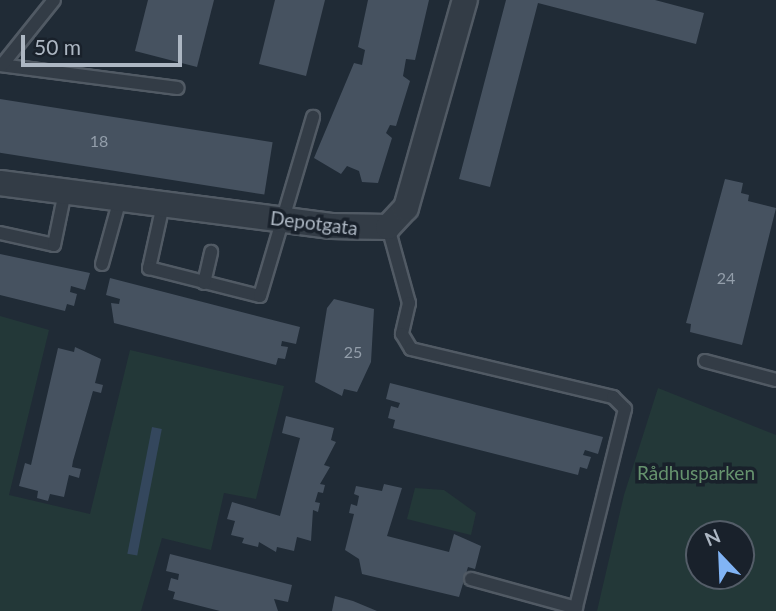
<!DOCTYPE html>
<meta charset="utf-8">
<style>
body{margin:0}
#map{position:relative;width:776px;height:611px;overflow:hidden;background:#202b36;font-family:Lato,sans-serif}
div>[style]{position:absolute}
.green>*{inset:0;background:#233838}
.water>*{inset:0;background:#34475d;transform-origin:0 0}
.building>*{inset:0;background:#465260;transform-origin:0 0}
.roads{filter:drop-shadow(2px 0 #515a64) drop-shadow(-2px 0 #515a64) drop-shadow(0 2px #515a64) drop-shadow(0 -2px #515a64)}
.lane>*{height:12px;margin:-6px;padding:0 6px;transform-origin:6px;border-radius:6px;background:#333c46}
.street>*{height:24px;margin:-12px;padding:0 12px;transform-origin:12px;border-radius:12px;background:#333c46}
span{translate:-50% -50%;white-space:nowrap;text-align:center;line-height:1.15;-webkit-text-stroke:7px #19212b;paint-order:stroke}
.number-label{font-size:16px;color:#939eaa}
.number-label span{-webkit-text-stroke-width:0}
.street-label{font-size:19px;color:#adb7c3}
.park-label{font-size:19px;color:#66936e}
.north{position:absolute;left:685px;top:520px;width:70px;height:70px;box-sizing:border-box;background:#19212b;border:2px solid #545d68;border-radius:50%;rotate:337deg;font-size:19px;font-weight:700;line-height:28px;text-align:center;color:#adb7c3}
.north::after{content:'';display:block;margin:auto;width:24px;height:32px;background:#81b4f5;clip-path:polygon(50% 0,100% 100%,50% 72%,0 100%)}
.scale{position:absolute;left:21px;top:35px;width:161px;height:32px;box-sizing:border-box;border:4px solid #adb7c3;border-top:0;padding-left:9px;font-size:21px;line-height:24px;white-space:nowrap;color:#adb7c3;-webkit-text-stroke:5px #19212b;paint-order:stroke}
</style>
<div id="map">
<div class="green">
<div style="clip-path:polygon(0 316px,49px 330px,9px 495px,90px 514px,130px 350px,284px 386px,256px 499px,224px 493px,211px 550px,162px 538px,141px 611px,0 611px)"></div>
<div style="clip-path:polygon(evenodd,658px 388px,776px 435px,776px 611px,597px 611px,624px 495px,658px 388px,699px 534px,741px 534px,741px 576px,699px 576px,699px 534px)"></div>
<div style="clip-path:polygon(415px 488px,444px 490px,476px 513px,471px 535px,407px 519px)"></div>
</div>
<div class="water">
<div style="left:152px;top:427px;width:10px;height:129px;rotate:11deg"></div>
</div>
<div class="building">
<div style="clip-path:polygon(148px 0,214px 0,197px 67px,135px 51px)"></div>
<div style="clip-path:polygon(275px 0,325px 0,306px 76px,259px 64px)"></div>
<div style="clip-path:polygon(368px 0,429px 0,415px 60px,406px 59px,403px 76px,410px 81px,396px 126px,390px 125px,386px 133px,392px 138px,378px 183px,362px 182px,359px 171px,347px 166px,341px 174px,314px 158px,354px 63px,362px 65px,365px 50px,358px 47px)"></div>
<div style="clip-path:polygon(506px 0,655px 0,704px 13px,696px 44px,538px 3px,490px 187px,459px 179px)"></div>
<div style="left:0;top:99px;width:276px;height:53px;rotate:9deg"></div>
<div style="clip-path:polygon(725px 179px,743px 183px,741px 193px,749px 195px,748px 201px,776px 208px,742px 345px,690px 332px,691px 324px,686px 323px)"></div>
<div style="clip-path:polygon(0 254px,90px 273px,85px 290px,71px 286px,70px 292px,77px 294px,74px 306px,67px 304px,65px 311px,0 295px)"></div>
<div style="clip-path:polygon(110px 278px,300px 327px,296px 344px,282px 341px,281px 346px,288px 347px,285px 359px,278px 358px,276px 365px,114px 323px,111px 303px,119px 304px,120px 299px,106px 295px)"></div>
<div style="clip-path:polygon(334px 299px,374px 309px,371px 362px,357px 392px,344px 389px,342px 396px,315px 382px,327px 308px)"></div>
<div style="clip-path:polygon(75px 347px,101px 359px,95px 383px,103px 385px,101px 393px,93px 391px,73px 461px,72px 467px,81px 469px,79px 478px,69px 475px,64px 497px,50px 494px,48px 501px,37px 498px,38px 491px,19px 486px,25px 463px,31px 465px,58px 348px,74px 352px)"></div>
<div style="clip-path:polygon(390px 383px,603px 437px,598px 454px,585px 450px,583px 455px,591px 457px,587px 469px,580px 467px,578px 475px,393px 428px,395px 420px,388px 418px,391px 406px,398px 408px,400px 403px,386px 399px)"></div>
<div style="clip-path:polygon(286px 416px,334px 428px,331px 440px,336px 442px,324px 465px,330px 467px,320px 484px,325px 485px,323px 493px,318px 492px,315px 502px,320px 503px,318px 512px,313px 510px,311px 541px,297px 537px,294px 551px,277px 547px,276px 552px,259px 542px,258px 547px,242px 543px,244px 538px,231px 535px,235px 521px,227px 519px,232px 502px,280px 516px,300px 438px,282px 433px)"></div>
<div style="clip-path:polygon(384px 484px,402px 488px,387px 536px,449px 552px,454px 534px,481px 546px,475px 569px,468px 567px,459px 597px,362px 574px,359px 559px,345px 550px,354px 514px,349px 513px,351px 504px,357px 506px,359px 496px,354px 494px,356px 486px,382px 491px)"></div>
<div style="clip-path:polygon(170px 554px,292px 585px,288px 602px,274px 599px,278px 611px,220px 611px,173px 599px,175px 592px,168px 590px,171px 578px,178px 580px,179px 574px,166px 571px)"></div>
<div style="clip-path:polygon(335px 596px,353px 601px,377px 611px,332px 611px)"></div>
</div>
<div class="roads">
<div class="lane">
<div style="left:0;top:65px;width:179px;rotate:7.4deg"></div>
<div style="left:2px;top:65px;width:83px;rotate:-51.3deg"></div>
<div style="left:163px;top:205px;width:65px;rotate:102.5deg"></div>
<div style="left:149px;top:268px;width:114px;rotate:14.2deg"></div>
<div style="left:260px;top:296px;width:187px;rotate:-73.5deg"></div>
<div style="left:388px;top:227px;width:79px;rotate:74.6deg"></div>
<div style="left:409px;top:303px;width:32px;rotate:103deg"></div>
<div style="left:402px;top:334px;width:17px;rotate:59deg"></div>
<div style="left:411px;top:349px;width:208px;rotate:13.4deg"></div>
<div style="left:613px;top:397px;width:17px;rotate:45deg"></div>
<div style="left:625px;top:409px;width:208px;rotate:103.9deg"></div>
<div style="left:0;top:233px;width:55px;rotate:12.5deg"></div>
<div style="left:54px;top:245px;width:54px;rotate:-78.3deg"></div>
<div style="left:102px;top:264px;width:67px;rotate:-74.5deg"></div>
<div style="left:204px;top:283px;width:32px;rotate:-77deg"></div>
<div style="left:705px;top:361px;width:73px;rotate:15deg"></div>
<div style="left:471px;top:579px;width:109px;rotate:15.4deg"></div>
</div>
<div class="street">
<div style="left:0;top:183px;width:334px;rotate:7.4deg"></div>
<div style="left:331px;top:226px;width:57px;rotate:1deg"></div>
<div style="left:388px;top:227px;width:26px;rotate:-47deg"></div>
<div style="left:406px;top:208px;width:216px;rotate:-74.2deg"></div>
</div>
</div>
<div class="number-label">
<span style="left:99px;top:141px">18</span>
<span style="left:726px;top:278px">24</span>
<span style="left:353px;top:352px">25</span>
</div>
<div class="street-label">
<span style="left:314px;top:223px;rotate:7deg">Depotgata</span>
</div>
<div class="park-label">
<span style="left:696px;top:473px">Rådhusparken</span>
</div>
<div class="north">N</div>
<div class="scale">50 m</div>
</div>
